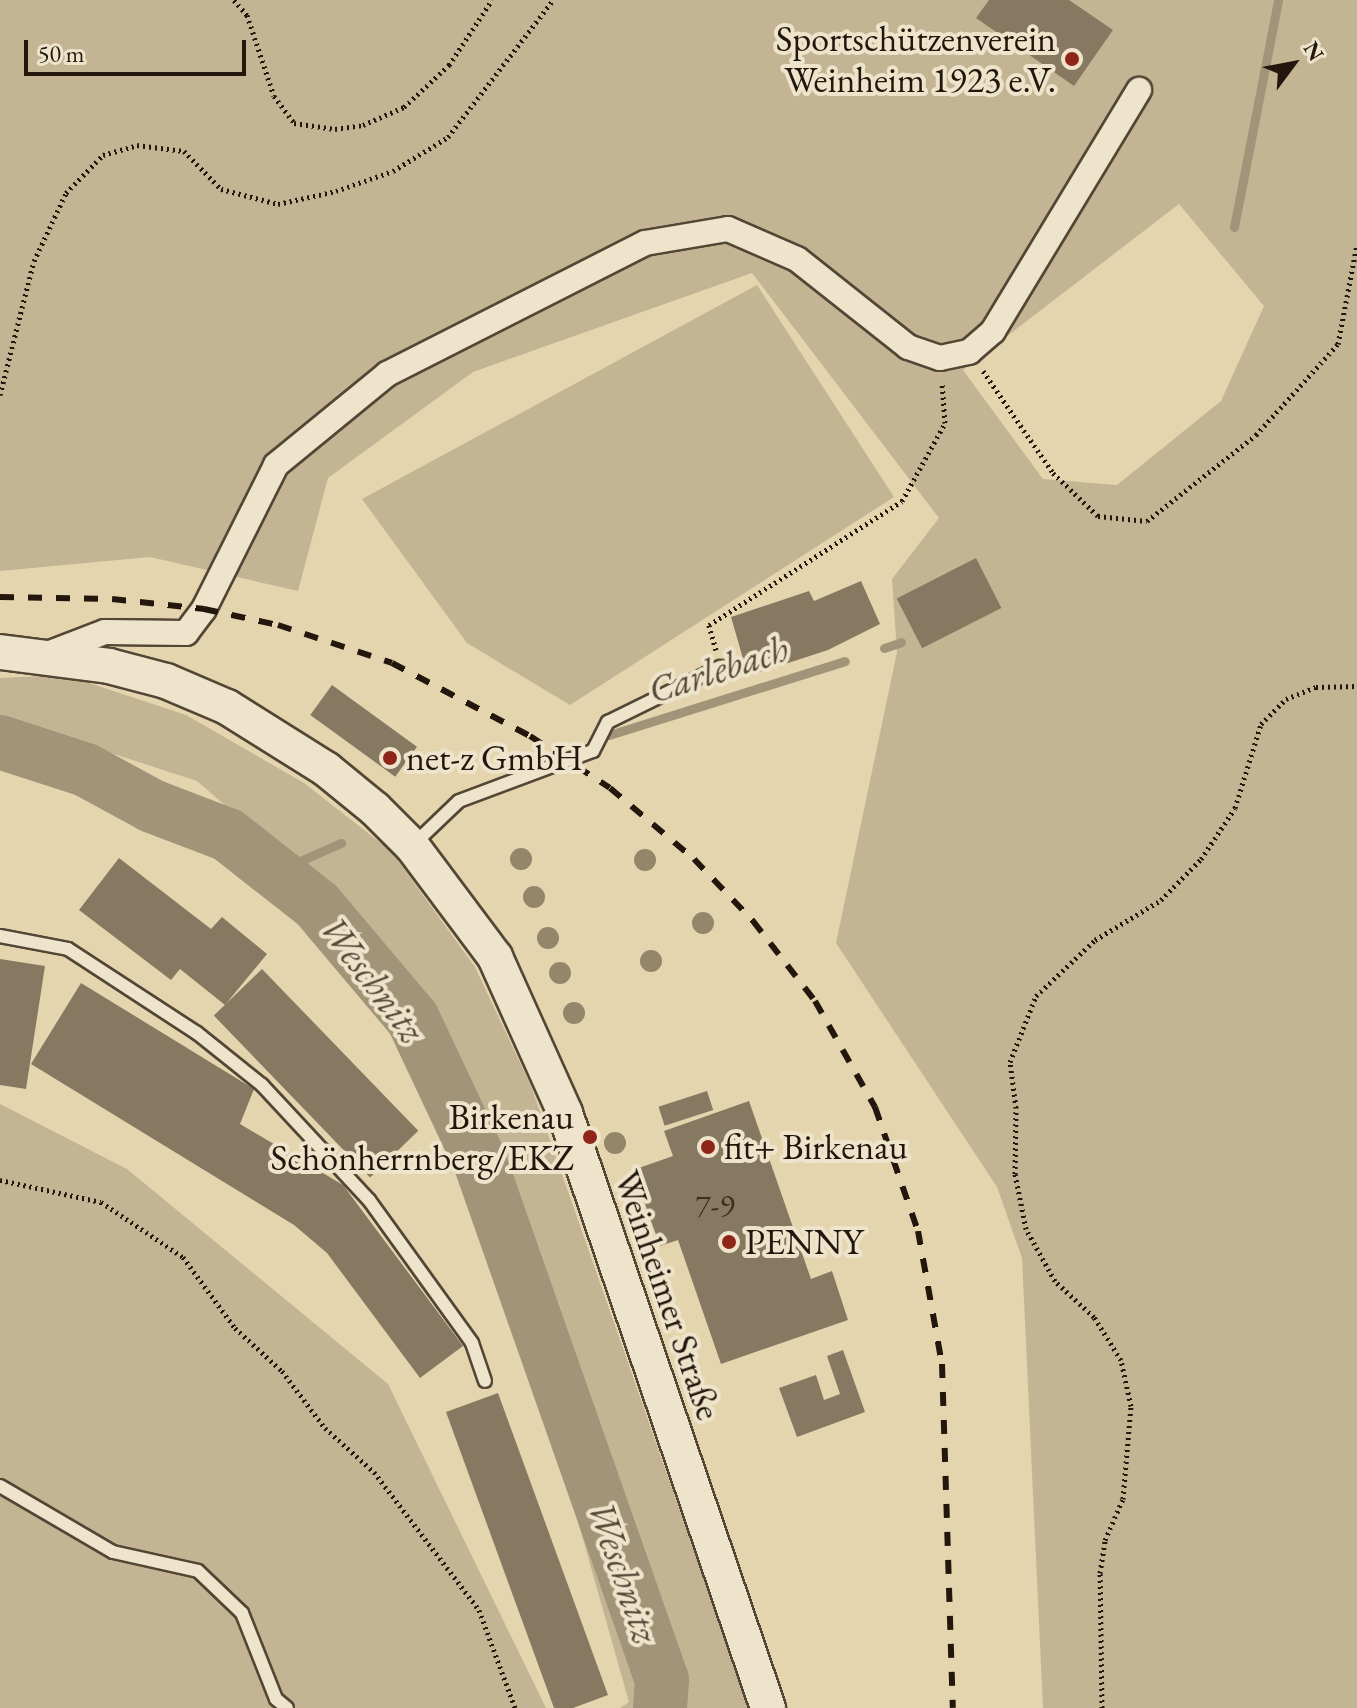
<!DOCTYPE html>
<meta charset="utf-8">
<style>
body{margin:0}
#map{position:relative;width:1357px;height:1708px;overflow:hidden;background:#e4d5af;font-family:"EB Garamond",serif}
div>[style]{position:absolute}
.green>*{inset:0;background:#c3b593}
.stream>*{height:9px;margin:-4.5px;padding:0 4.5px;transform-origin:4.5px;border-radius:4.5px;background:#a29478}
.river>*{height:54px;margin:-27px;padding:0 27px;transform-origin:27px;border-radius:27px;background:#a29478}
.building>*{inset:0;background:#877961;transform-origin:0 0}
.path>*{height:5px;margin-top:-2.5px;transform-origin:0;background:repeating-linear-gradient(90deg,#23160c 0 2px,transparent 0 6px)}
.roads{filter:drop-shadow(2px 0 #534635) drop-shadow(-2px 0 #534635) drop-shadow(0 2px #534635) drop-shadow(0 -2px #534635)}
.lane>*{height:12px;margin:-6px;padding:0 6px;transform-origin:6px;border-radius:6px;background:#ede4cb}
.street>*{height:24px;margin:-12px;padding:0 12px;transform-origin:12px;border-radius:12px;background:#ede4cb}
.secondary>*{height:34px;margin:-17px;padding:0 17px;transform-origin:17px;border-radius:17px;background:#ede4cb}
.rail>*{height:6px;margin-top:-3px;transform-origin:0;background:repeating-linear-gradient(90deg,#23160c 0 14px,transparent 0 28px)}
.trees>*{width:22px;height:22px;margin:-11px;border-radius:50%;background:#94866b}
.dots>*{width:22px;height:22px;translate:-50% -50%;box-sizing:border-box;border:4px solid #ede4cb;border-radius:50%}
span{translate:-50% -50%;white-space:nowrap;text-align:center;line-height:1.15;-webkit-text-stroke:8px #ede4cb;paint-order:stroke}
.number-label{font-size:32px;color:#3c2f21}
.number-label span{-webkit-text-stroke-width:0}
.poi-label{font-size:36px;color:#23160c}
.right{translate:-100% -50%;text-align:right}
.left{translate:0 -50%;text-align:left}
.street-label{font-size:36px;color:#23160c}
.water-label{font-size:38px;color:#564837;font-style:italic}
.north{position:absolute;left:1253px;top:24px;width:80px;height:80px;-webkit-text-stroke:6px #ede4cb;paint-order:stroke;rotate:58deg;font-size:22px;font-weight:700;line-height:32px;text-align:center;color:#23160c}
.north::after{content:'';display:block;margin:auto;width:28px;height:36px;background:#23160c;clip-path:polygon(50% 0,100% 100%,50% 72%,0 100%)}
.scale{position:absolute;left:24px;top:40px;width:222px;height:36px;box-sizing:border-box;border:4px solid #23160c;border-top:0;padding-left:10px;font-size:24px;line-height:28px;white-space:nowrap;color:#23160c;-webkit-text-stroke:6px #ede4cb;paint-order:stroke}
</style>
<div id="map">
<div class="green">
<div style="clip-path:polygon(evenodd,0 0,1357px 0,1357px 1708px,1043px 1708px,1022px 1258px,997px 1187px,836px 943px,897px 652px,892px 579px,939px 518px,752px 273px,473px 372px,328px 478px,298px 591px,150px 557px,0 571px,0 0,1179px 204px,1264px 306px,1221px 401px,1117px 485px,1043px 479px,963px 370px,1179px 204px)"></div>
<div style="clip-path:polygon(757px 285px,894px 497px,570px 705px,467px 643px,362px 499px)"></div>
<div style="clip-path:polygon(65px 675px,186px 715px,304px 783px,391px 851px,475px 967px,531px 1086px,749px 1708px,620px 1708px,629px 1702px,474px 1154px,390px 990px,310px 879px,197px 781px,77px 742px,0 742px,0 678px)"></div>
<div style="clip-path:polygon(0 1104px,127px 1169px,388px 1384px,546px 1708px,0 1708px)"></div>
</div>
<div class="stream">
<div style="left:1234px;top:227px;width:231px;rotate:-79deg"></div>
<div style="left:884px;top:648px;width:18px;rotate:-19deg"></div>
<div style="left:609px;top:735px;width:247px;rotate:-17.4deg"></div>
<div style="left:277px;top:871px;width:70px;rotate:-23.6deg"></div>
</div>
<div class="river">
<div style="left:0;top:742px;width:90px;rotate:18deg"></div>
<div style="left:86px;top:770px;width:75px;rotate:28.6deg"></div>
<div style="left:152px;top:806px;width:81px;rotate:20.9deg"></div>
<div style="left:228px;top:835px;width:113px;rotate:38.2deg"></div>
<div style="left:317px;top:905px;width:149px;rotate:49.9deg"></div>
<div style="left:413px;top:1019px;width:155px;rotate:64.8deg"></div>
<div style="left:479px;top:1159px;width:552px;rotate:70.65deg"></div>
<div style="left:662px;top:1680px;width:28px;rotate:94deg"></div>
</div>
<div class="building">
<div style="clip-path:polygon(989px 0,1069px 0,1113px 30px,1074px 86px,976px 18px)"></div>
<div style="left:976px;top:558px;width:56px;height:89px;rotate:63deg"></div>
<div style="clip-path:polygon(861px 581px,880px 624px,828px 650px,748px 676px,731px 617px,809px 591px,814px 601px)"></div>
<div style="left:332px;top:685px;width:105px;height:37px;rotate:36deg"></div>
<div style="clip-path:polygon(119px 858px,211px 929px,222px 917px,267px 954px,225px 1005px,180px 969px,171px 980px,79px 910px)"></div>
<div style="clip-path:polygon(0 959px,45px 966px,26px 1089px,0 1085px)"></div>
<div style="left:262px;top:969px;width:225px;height:67px;rotate:46deg"></div>
<div style="clip-path:polygon(81px 983px,254px 1089px,240px 1124px,343px 1185px,463px 1346px,420px 1378px,327px 1253px,294px 1225px,31px 1064px)"></div>
<div style="left:707px;top:1091px;width:20px;height:51px;rotate:72deg"></div>
<div style="clip-path:polygon(749px 1101px,811px 1279px,832px 1271px,848px 1320px,721px 1364px,678px 1240px,660px 1246px,633px 1170px,673px 1156px,664px 1131px)"></div>
<div style="clip-path:polygon(843px 1350px,865px 1412px,797px 1437px,779px 1388px,816px 1375px,824px 1400px,840px 1394px,827px 1356px)"></div>
<div style="clip-path:polygon(498px 1393px,608px 1695px,573px 1708px,554px 1708px,446px 1412px)"></div>
</div>
<div class="path">
<div style="left:234px;top:0;width:20px;rotate:49deg"></div>
<div style="left:247px;top:15px;width:85px;rotate:71.6deg"></div>
<div style="left:274px;top:96px;width:34px;rotate:53deg"></div>
<div style="left:294px;top:123px;width:41px;rotate:8.3deg"></div>
<div style="left:335px;top:129px;width:28px;rotate:-8deg"></div>
<div style="left:363px;top:125px;width:45px;rotate:-23.7deg"></div>
<div style="left:404px;top:107px;width:62px;rotate:-43deg"></div>
<div style="left:449px;top:65px;width:78px;rotate:-56.5deg"></div>
<div style="left:983px;top:371px;width:124px;rotate:55.5deg"></div>
<div style="left:1053px;top:473px;width:62px;rotate:43.7deg"></div>
<div style="left:1098px;top:516px;width:49px;rotate:5.8deg"></div>
<div style="left:1147px;top:521px;width:139px;rotate:-38.3deg"></div>
<div style="left:1256px;top:435px;width:122px;rotate:-48deg"></div>
<div style="left:1338px;top:344px;width:102px;rotate:-79.2deg"></div>
<div style="left:0;top:395px;width:138px;rotate:-75.8deg"></div>
<div style="left:34px;top:261px;width:75px;rotate:-64.8deg"></div>
<div style="left:66px;top:193px;width:53px;rotate:-45.8deg"></div>
<div style="left:103px;top:155px;width:35px;rotate:-16deg"></div>
<div style="left:137px;top:145px;width:47px;rotate:7.3deg"></div>
<div style="left:184px;top:151px;width:53px;rotate:45.8deg"></div>
<div style="left:221px;top:189px;width:59px;rotate:14.7deg"></div>
<div style="left:278px;top:204px;width:59px;rotate:-12.6deg"></div>
<div style="left:336px;top:191px;width:60px;rotate:-19.3deg"></div>
<div style="left:393px;top:171px;width:65px;rotate:-31.7deg"></div>
<div style="left:448px;top:137px;width:173px;rotate:-52.5deg"></div>
<div style="left:716px;top:650px;width:26px;rotate:-106deg"></div>
<div style="left:709px;top:625px;width:229px;rotate:-32.7deg"></div>
<div style="left:902px;top:501px;width:89px;rotate:-61.1deg"></div>
<div style="left:945px;top:423px;width:41px;rotate:-94.2deg"></div>
<div style="left:0;top:1180px;width:103px;rotate:12.3deg"></div>
<div style="left:101px;top:1202px;width:99px;rotate:33.9deg"></div>
<div style="left:183px;top:1257px;width:88px;rotate:53.8deg"></div>
<div style="left:235px;top:1328px;width:64px;rotate:42.5deg"></div>
<div style="left:282px;top:1371px;width:71px;rotate:53deg"></div>
<div style="left:325px;top:1428px;width:66px;rotate:41.9deg"></div>
<div style="left:374px;top:1472px;width:173px;rotate:52.7deg"></div>
<div style="left:479px;top:1610px;width:104px;rotate:69.8deg"></div>
<div style="left:1102px;top:1708px;width:135px;rotate:-90.8deg"></div>
<div style="left:1100px;top:1573px;width:33px;rotate:-81deg"></div>
<div style="left:1105px;top:1540px;width:45px;rotate:-66.3deg"></div>
<div style="left:1123px;top:1499px;width:93px;rotate:-85.1deg"></div>
<div style="left:1131px;top:1406px;width:47px;rotate:-102.3deg"></div>
<div style="left:1121px;top:1360px;width:51px;rotate:-122.1deg"></div>
<div style="left:1094px;top:1317px;width:53px;rotate:-137.3deg"></div>
<div style="left:1055px;top:1281px;width:60px;rotate:-119.1deg"></div>
<div style="left:1026px;top:1229px;width:56px;rotate:-101.3deg"></div>
<div style="left:1015px;top:1174px;width:66px;rotate:-89.1deg"></div>
<div style="left:1016px;top:1108px;width:46px;rotate:-97.4deg"></div>
<div style="left:1010px;top:1062px;width:71px;rotate:-68.5deg"></div>
<div style="left:1036px;top:996px;width:81px;rotate:-43.5deg"></div>
<div style="left:1095px;top:940px;width:77px;rotate:-31.2deg"></div>
<div style="left:1161px;top:900px;width:57px;rotate:-45.7deg"></div>
<div style="left:1201px;top:859px;width:61px;rotate:-56.3deg"></div>
<div style="left:1235px;top:808px;width:88px;rotate:-72.8deg"></div>
<div style="left:1261px;top:724px;width:35px;rotate:-45deg"></div>
<div style="left:1286px;top:699px;width:32px;rotate:-22deg"></div>
<div style="left:1316px;top:687px;width:41px;rotate:-1.4deg"></div>
</div>
<div class="roads">
<div class="lane">
<div style="left:414px;top:844px;width:62px;rotate:-43.7deg"></div>
<div style="left:459px;top:801px;width:143px;rotate:-20.5deg"></div>
<div style="left:593px;top:751px;width:33px;rotate:-63deg"></div>
<div style="left:608px;top:722px;width:125px;rotate:-26.2deg"></div>
<div style="left:0;top:936px;width:69px;rotate:10.8deg"></div>
<div style="left:68px;top:949px;width:154px;rotate:33.1deg"></div>
<div style="left:197px;top:1033px;width:83px;rotate:38.7deg"></div>
<div style="left:262px;top:1085px;width:157px;rotate:47.1deg"></div>
<div style="left:369px;top:1200px;width:176px;rotate:54.2deg"></div>
<div style="left:472px;top:1343px;width:40px;rotate:71.1deg"></div>
<div style="left:0;top:1486px;width:131px;rotate:30.3deg"></div>
<div style="left:113px;top:1552px;width:87px;rotate:12.6deg"></div>
<div style="left:198px;top:1571px;width:61px;rotate:43.7deg"></div>
<div style="left:242px;top:1613px;width:92px;rotate:68.4deg"></div>
<div style="left:276px;top:1699px;width:14px;rotate:39deg"></div>
</div>
<div class="street">
<div style="left:45px;top:655px;width:64px;rotate:-21deg"></div>
<div style="left:105px;top:632px;width:81px;rotate:0.7deg"></div>
<div style="left:186px;top:633px;width:30px;rotate:-53deg"></div>
<div style="left:204px;top:609px;width:161px;rotate:-63.4deg"></div>
<div style="left:276px;top:465px;width:144px;rotate:-39.3deg"></div>
<div style="left:387px;top:374px;width:289px;rotate:-26.9deg"></div>
<div style="left:645px;top:243px;width:84px;rotate:-9.6deg"></div>
<div style="left:728px;top:229px;width:75px;rotate:23.5deg"></div>
<div style="left:797px;top:259px;width:142px;rotate:38.4deg"></div>
<div style="left:908px;top:347px;width:34px;rotate:19deg"></div>
<div style="left:940px;top:358px;width:30px;rotate:-12deg"></div>
<div style="left:969px;top:352px;width:32px;rotate:-41deg"></div>
<div style="left:993px;top:331px;width:282px;rotate:-58.8deg"></div>
</div>
<div class="secondary">
<div style="left:0;top:652px;width:110px;rotate:7.3deg"></div>
<div style="left:109px;top:666px;width:59px;rotate:14.7deg"></div>
<div style="left:166px;top:681px;width:66px;rotate:23.1deg"></div>
<div style="left:227px;top:707px;width:117px;rotate:32.1deg"></div>
<div style="left:326px;top:769px;width:63px;rotate:39.2deg"></div>
<div style="left:375px;top:809px;width:52px;rotate:45deg"></div>
<div style="left:412px;top:846px;width:139px;rotate:53.2deg"></div>
<div style="left:495px;top:957px;width:171px;rotate:65.8deg"></div>
<div style="left:565px;top:1113px;width:629px;rotate:71.16deg"></div>
</div>
</div>
<div class="rail">
<div style="left:0;top:597px;width:112px;rotate:1deg"></div>
<div style="left:112px;top:599px;width:93px;rotate:6.2deg"></div>
<div style="left:204px;top:609px;width:76px;rotate:12.2deg"></div>
<div style="left:278px;top:625px;width:120px;rotate:18.4deg"></div>
<div style="left:392px;top:663px;width:156px;rotate:27.9deg"></div>
<div style="left:530px;top:736px;width:95px;rotate:33deg"></div>
<div style="left:610px;top:788px;width:110px;rotate:40.2deg"></div>
<div style="left:694px;top:859px;width:86px;rotate:46.4deg"></div>
<div style="left:753px;top:921px;width:101px;rotate:52.2deg"></div>
<div style="left:815px;top:1001px;width:122px;rotate:60.5deg"></div>
<div style="left:875px;top:1107px;width:131px;rotate:70.9deg"></div>
<div style="left:918px;top:1231px;width:135px;rotate:79.8deg"></div>
<div style="left:942px;top:1364px;width:344px;rotate:88.2deg"></div>
</div>
<div class="trees">
<div style="left:521px;top:859px"></div>
<div style="left:645px;top:860px"></div>
<div style="left:534px;top:897px"></div>
<div style="left:703px;top:923px"></div>
<div style="left:548px;top:938px"></div>
<div style="left:651px;top:961px"></div>
<div style="left:560px;top:973px"></div>
<div style="left:574px;top:1013px"></div>
<div style="left:615px;top:1143px"></div>
</div>
<div class="dots">
<div style="left:1072px;top:59px;background:#8f2418"></div>
<div style="left:390px;top:758px;background:#8f2418"></div>
<div style="left:590px;top:1137px;background:#8f2418"></div>
<div style="left:708px;top:1147px;background:#8f2418"></div>
<div style="left:729px;top:1242px;background:#8f2418"></div>
</div>
<div class="number-label">
<span style="left:715px;top:1205px">7-9</span>
</div>
<div class="poi-label">
<span class="right" style="left:1056px;top:59px">Sportschützenverein<br>Weinheim 1923 e.V.</span>
<span class="left" style="left:406px;top:758px">net-z GmbH</span>
<span class="right" style="left:574px;top:1137px">Birkenau<br>Schönherrnberg/EKZ</span>
<span class="left" style="left:724px;top:1147px">fit+ Birkenau</span>
<span class="left" style="left:745px;top:1242px">PENNY</span>
</div>
<div class="street-label">
<span style="left:668px;top:1295px;rotate:71deg">Weinheimer Straße</span>
</div>
<div class="water-label">
<span style="left:718px;top:669px;rotate:-18deg">Carlebach</span>
<span style="left:373px;top:979px;rotate:53deg">Weschnitz</span>
<span style="left:624px;top:1572px;rotate:71deg">Weschnitz</span>
</div>
<div class="north">N</div>
<div class="scale">50 m</div>
</div>
